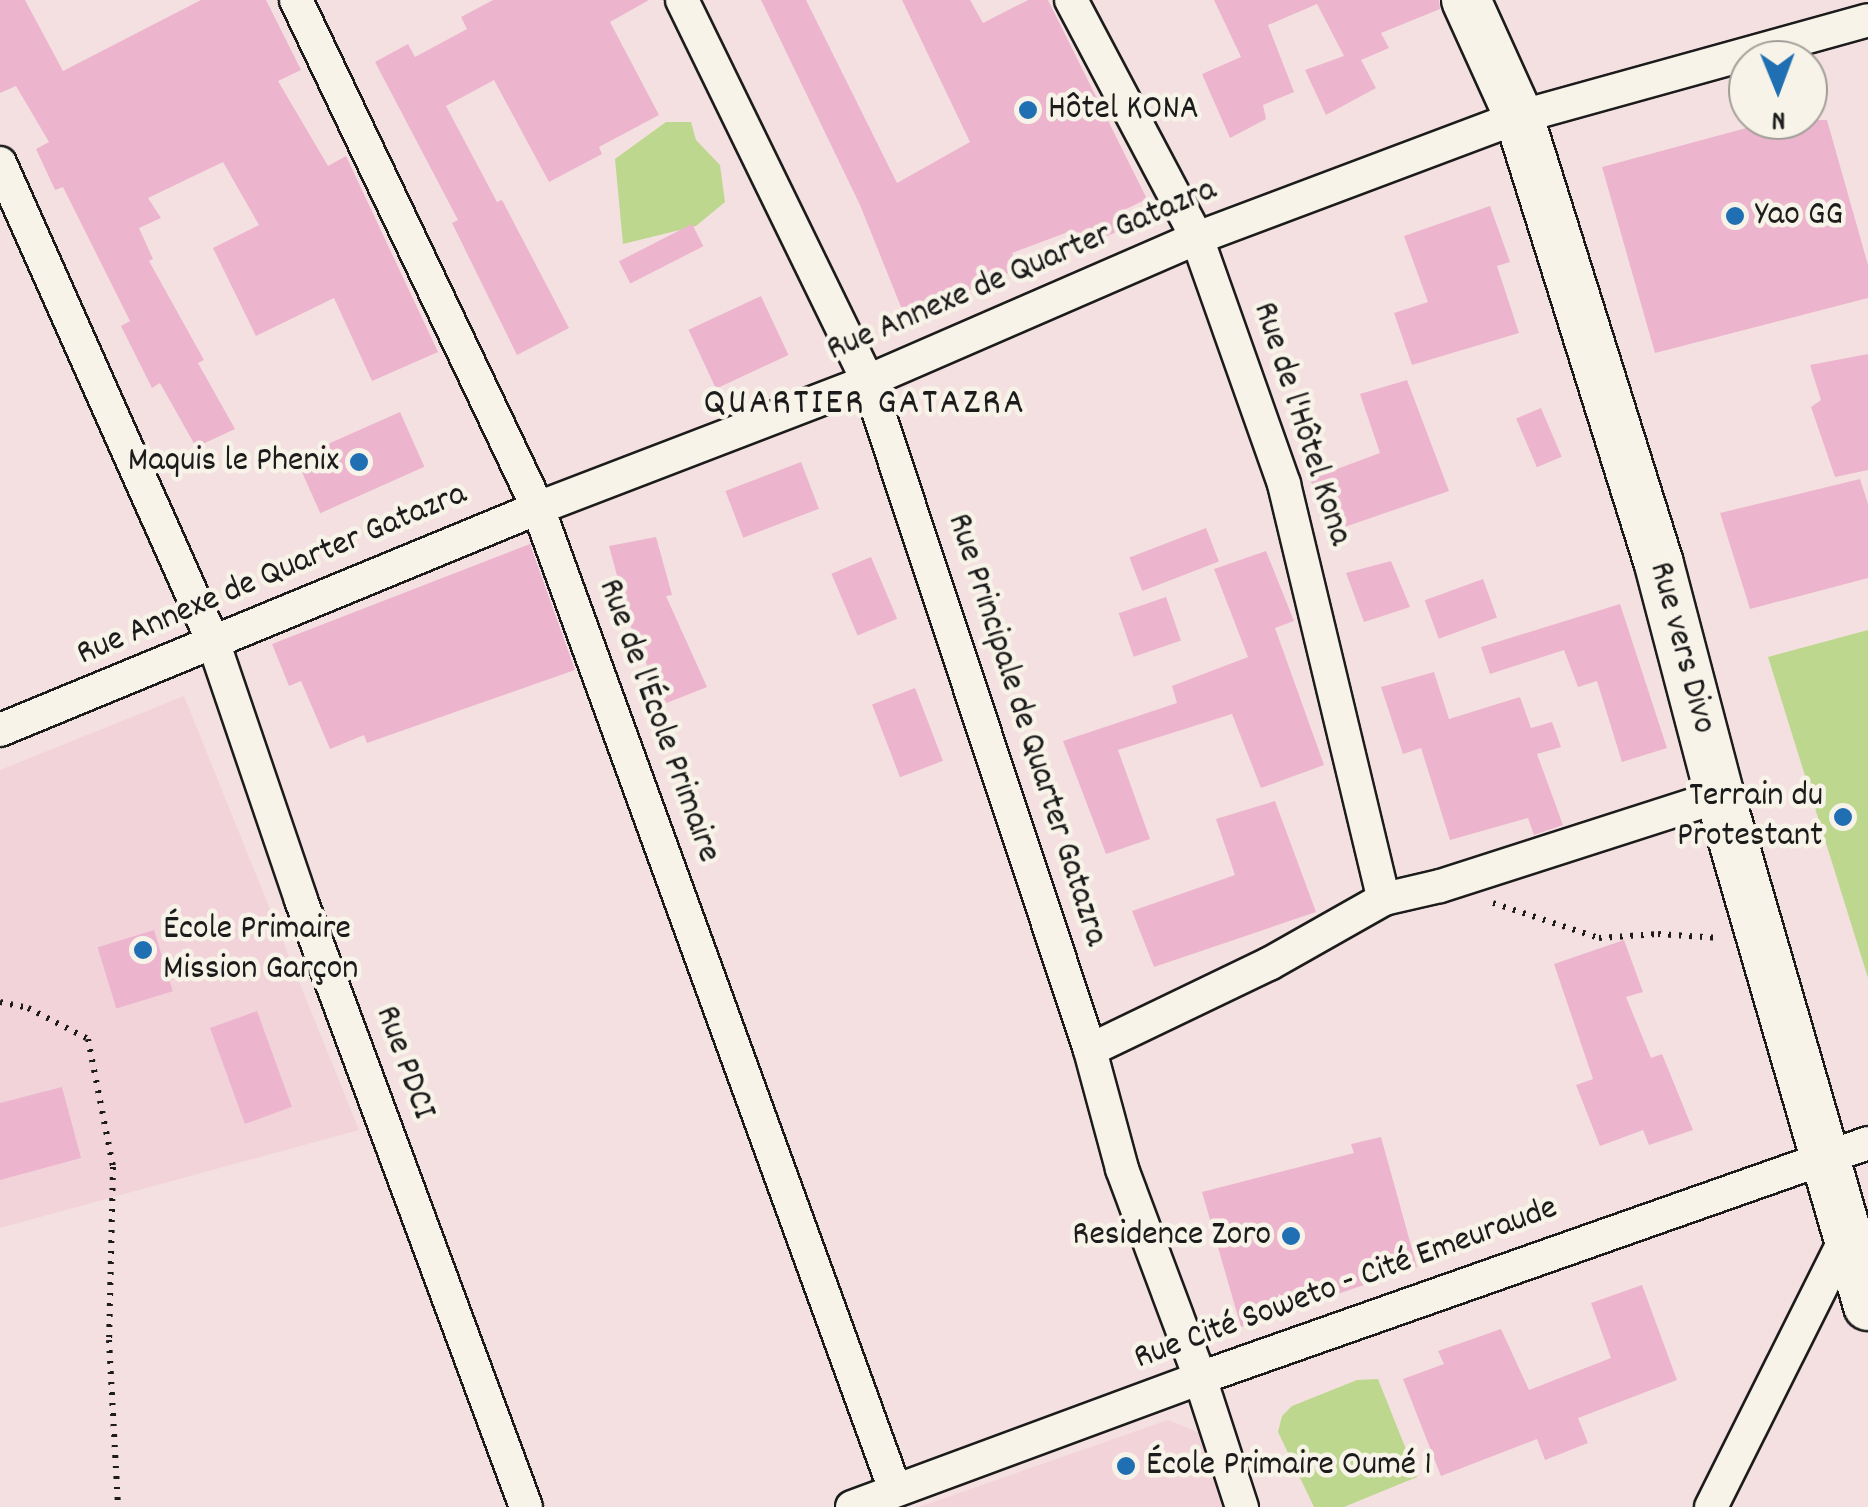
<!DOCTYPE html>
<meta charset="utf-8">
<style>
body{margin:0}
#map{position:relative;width:1868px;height:1507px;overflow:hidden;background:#f4e0e0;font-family:Dekko,sans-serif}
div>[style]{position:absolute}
.built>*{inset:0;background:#f2d3da}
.green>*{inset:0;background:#bed78e}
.building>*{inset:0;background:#ecb5cd;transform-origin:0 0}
.path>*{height:6px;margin-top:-3px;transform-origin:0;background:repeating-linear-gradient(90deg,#1c1c1c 0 2.5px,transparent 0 10.5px)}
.roads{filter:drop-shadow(2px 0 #1c1c1c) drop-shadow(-2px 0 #1c1c1c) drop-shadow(0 2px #1c1c1c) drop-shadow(0 -2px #1c1c1c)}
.minor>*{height:32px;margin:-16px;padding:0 16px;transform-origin:16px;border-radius:16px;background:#f7f3e8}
.secondary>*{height:48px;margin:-24px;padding:0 24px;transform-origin:24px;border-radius:24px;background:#f7f3e8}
.dots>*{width:28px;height:28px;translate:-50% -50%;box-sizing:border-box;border:5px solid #f7f3e8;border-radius:50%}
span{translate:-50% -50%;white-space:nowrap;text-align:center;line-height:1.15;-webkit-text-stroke:9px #f7f3e8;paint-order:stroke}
.poi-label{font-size:35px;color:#1c1c1c}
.left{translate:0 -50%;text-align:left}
.right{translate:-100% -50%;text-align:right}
.street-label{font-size:35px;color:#1c1c1c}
.neighbourhood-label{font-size:38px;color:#1c1c1c;letter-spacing:2.5px}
.north{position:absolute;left:1728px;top:40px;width:100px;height:100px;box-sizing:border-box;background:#f7f3e8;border:2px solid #9f9d96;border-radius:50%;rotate:179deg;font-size:28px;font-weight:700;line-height:40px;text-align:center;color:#1c1c1c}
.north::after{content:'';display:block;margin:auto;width:35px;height:45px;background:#1f6fb2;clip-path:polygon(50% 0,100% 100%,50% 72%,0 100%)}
</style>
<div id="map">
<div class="built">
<div style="clip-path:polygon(184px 696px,359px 1130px,0 1228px,0 770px)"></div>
<div style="clip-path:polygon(1168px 1420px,1207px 1436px,1230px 1507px,919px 1507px)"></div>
</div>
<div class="green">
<div style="clip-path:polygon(666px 122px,691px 122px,696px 140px,720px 165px,725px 202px,696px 226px,623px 244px,615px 159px)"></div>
<div style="clip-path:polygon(1868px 630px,1868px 978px,1768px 657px)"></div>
<div style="clip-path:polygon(1378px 1379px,1417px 1477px,1344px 1507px,1314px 1507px,1278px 1432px,1282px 1416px,1292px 1406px,1357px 1380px)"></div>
</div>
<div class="building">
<div style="clip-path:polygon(0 0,25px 0,63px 71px,201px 0,266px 0,301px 70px,278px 81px,328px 166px,346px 156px,438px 352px,372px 381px,334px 298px,256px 336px,213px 248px,259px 225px,223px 162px,148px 198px,161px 218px,139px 228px,153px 259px,149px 261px,204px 360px,198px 363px,235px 429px,196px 447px,160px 383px,152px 388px,121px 326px,130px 321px,63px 187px,55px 190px,36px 149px,49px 142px,16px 86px,0 93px)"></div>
<div style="clip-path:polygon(493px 0,649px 0,610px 22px,659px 115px,599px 147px,602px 154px,549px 182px,494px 80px,446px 106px,497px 202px,502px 200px,569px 328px,517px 355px,452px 223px,458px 220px,375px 62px,408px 44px,415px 57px,467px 29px,461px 17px)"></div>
<div style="clip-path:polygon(761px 0,806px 0,897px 183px,970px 142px,902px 0,970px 0,983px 23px,1028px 0,1048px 0,1147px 199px,1124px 210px,1132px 226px,1076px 248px,1068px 232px,1012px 253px,1019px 268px,959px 295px,955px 285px,903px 312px,860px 205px)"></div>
<div style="clip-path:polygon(1214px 0,1439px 0,1440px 9px,1381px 33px,1389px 48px,1361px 60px,1376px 88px,1326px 115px,1305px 70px,1344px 56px,1317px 4px,1268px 25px,1294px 92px,1263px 105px,1266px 119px,1230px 138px,1202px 74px,1241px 57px)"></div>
<div style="clip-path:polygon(1776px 120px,1827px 120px,1868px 265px,1868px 298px,1655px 353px,1602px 167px)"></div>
<div style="clip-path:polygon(1490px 206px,1510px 262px,1497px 266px,1519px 333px,1412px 365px,1394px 313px,1428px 302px,1404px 236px)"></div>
<div style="left:692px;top:224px;width:25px;height:82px;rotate:63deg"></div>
<div style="left:761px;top:296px;width:65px;height:80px;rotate:65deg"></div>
<div style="clip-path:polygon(1868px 354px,1868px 470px,1835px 477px,1811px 407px,1821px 400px,1810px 365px)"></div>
<div style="clip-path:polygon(1407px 380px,1449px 491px,1330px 532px,1310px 479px,1380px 453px,1360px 394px)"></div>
<div style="left:1541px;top:408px;width:53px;height:27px;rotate:67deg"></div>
<div style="left:400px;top:412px;width:60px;height:114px;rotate:66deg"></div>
<div style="left:801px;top:462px;width:50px;height:81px;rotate:69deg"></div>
<div style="clip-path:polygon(1860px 479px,1868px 504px,1868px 578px,1750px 609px,1720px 513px)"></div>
<div style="left:1206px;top:528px;width:36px;height:82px;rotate:69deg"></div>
<div style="clip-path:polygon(656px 537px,672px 595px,666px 596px,707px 687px,664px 704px,632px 631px,609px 546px)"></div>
<div style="clip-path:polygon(530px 544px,575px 670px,367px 743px,364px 735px,330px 749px,301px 681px,289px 686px,272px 644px)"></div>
<div style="clip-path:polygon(1266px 551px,1294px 621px,1275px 628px,1324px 765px,1261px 788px,1232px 714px,1118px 750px,1150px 839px,1106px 854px,1063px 741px,1177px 703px,1172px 686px,1248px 657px,1214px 569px)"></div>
<div style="left:871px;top:557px;width:67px;height:43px;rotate:67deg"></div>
<div style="clip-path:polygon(1391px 561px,1410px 607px,1364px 622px,1346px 573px)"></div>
<div style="left:1483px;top:579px;width:41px;height:62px;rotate:70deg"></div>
<div style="left:1166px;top:597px;width:46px;height:50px;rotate:71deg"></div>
<div style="clip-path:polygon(1620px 604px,1667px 748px,1622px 762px,1597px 681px,1578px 687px,1564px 650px,1490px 674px,1481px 647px)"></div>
<div style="clip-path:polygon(1434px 672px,1449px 719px,1520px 697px,1531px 728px,1552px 722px,1561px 747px,1537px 754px,1563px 825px,1534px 835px,1528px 818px,1450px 840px,1421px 748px,1403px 754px,1381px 687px)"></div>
<div style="left:915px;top:688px;width:78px;height:46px;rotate:69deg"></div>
<div style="clip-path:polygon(1275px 801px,1316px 912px,1154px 967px,1132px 911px,1235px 875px,1216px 819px)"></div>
<div style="left:154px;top:930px;width:64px;height:59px;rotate:73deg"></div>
<div style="clip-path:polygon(1624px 940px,1643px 992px,1626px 997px,1651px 1058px,1662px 1054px,1693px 1130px,1649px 1145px,1643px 1130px,1600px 1146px,1576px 1085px,1593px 1079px,1554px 964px)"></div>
<div style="left:257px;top:1011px;width:102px;height:50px;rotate:70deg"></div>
<div style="clip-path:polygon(62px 1087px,81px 1158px,0 1180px,0 1103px)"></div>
<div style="clip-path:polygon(1381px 1137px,1417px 1267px,1241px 1327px,1202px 1192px,1354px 1153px,1351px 1144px)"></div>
<div style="clip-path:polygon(1642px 1285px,1677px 1380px,1578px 1418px,1588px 1443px,1545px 1460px,1537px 1439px,1441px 1476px,1403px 1379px,1444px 1364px,1438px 1351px,1501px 1329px,1529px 1390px,1611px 1358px,1591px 1303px)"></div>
</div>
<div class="path">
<div style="left:1493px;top:903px;width:112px;rotate:18.3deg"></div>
<div style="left:1599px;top:938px;width:59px;rotate:-3.9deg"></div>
<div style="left:1658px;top:934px;width:62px;rotate:3.7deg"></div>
<div style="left:0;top:1002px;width:29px;rotate:12deg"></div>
<div style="left:28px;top:1008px;width:68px;rotate:27.3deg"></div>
<div style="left:88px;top:1039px;width:130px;rotate:78.9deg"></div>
<div style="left:113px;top:1167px;width:173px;rotate:91.3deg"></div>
<div style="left:109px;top:1340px;width:167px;rotate:86.9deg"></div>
</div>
<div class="roads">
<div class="minor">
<div style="left:296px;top:0;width:563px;rotate:64.53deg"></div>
<div style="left:538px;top:508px;width:1045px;rotate:70.02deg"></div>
<div style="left:682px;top:0;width:424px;rotate:64deg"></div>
<div style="left:868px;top:381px;width:705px;rotate:71.64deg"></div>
<div style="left:1090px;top:1050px;width:123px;rotate:74.9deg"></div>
<div style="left:1122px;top:1169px;width:223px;rotate:69.5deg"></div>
<div style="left:1200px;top:1378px;width:136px;rotate:72deg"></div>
<div style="left:1071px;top:0;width:269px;rotate:62.1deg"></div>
<div style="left:1197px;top:238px;width:261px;rotate:70.5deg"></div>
<div style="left:1284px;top:484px;width:427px;rotate:76.5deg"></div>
<div style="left:0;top:163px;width:526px;rotate:66.02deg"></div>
<div style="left:214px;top:644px;width:270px;rotate:71.2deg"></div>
<div style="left:301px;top:900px;width:647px;rotate:69.66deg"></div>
<div style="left:0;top:730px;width:582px;rotate:-22.42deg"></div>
<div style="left:538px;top:508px;width:354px;rotate:-21deg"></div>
<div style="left:868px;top:381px;width:359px;rotate:-23.5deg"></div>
<div style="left:1197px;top:238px;width:344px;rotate:-20.6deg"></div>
<div style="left:1519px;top:117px;width:362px;rotate:-15.5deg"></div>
<div style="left:1090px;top:1050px;width:199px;rotate:-25.7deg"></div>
<div style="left:1269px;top:964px;width:132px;rotate:-29.5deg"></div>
<div style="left:1384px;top:899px;width:57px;rotate:-13.1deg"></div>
<div style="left:1440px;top:886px;width:294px;rotate:-17.8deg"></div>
<div style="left:852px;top:1507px;width:371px;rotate:-20.3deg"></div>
<div style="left:1200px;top:1378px;width:708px;rotate:-19.38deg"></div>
<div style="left:1711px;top:1507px;width:303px;rotate:-63.4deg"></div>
</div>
<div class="secondary">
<div style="left:1466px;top:0;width:128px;rotate:65.6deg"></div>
<div style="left:1519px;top:117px;width:468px;rotate:72.6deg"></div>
<div style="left:1659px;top:564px;width:240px;rotate:75.3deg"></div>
<div style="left:1720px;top:796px;width:531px;rotate:73.82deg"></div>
</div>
</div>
<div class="dots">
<div style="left:1028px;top:110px;background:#1f6fb2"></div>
<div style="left:1735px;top:216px;background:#1f6fb2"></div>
<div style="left:359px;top:462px;background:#1f6fb2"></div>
<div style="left:1843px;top:817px;background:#1f6fb2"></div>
<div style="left:143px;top:950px;background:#1f6fb2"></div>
<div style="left:1291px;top:1236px;background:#1f6fb2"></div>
<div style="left:1126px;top:1466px;background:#1f6fb2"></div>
</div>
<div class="poi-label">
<span class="left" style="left:1048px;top:110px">Hôtel KONA</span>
<span class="left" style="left:1755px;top:216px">Yao GG</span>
<span class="right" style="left:339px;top:462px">Maquis le Phenix</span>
<span class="right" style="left:1823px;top:817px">Terrain du<br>Protestant</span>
<span class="left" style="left:163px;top:950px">École Primaire<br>Mission Garçon</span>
<span class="right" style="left:1271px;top:1236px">Residence Zoro</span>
<span class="left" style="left:1146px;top:1466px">École Primaire Oumé 1</span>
</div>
<div class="street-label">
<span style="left:1022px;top:271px;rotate:-23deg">Rue Annexe de Quarter Gatazra</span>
<span style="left:1301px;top:424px;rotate:72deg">Rue de l'Hôtel Kona</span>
<span style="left:272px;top:575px;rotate:-23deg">Rue Annexe de Quarter Gatazra</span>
<span style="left:1681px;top:648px;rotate:75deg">Rue vers Divo</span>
<span style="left:658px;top:721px;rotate:70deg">Rue de l'École Primaire</span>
<span style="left:1026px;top:730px;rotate:72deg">Rue Principale de Quarter Gatazra</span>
<span style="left:404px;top:1063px;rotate:70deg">Rue PDCI</span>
<span style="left:1346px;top:1284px;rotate:-20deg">Rue Cité Soweto - Cité Emeuraude</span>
</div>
<div class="neighbourhood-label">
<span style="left:865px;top:405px">QUARTIER GATAZRA</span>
</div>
<div class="north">N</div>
</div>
